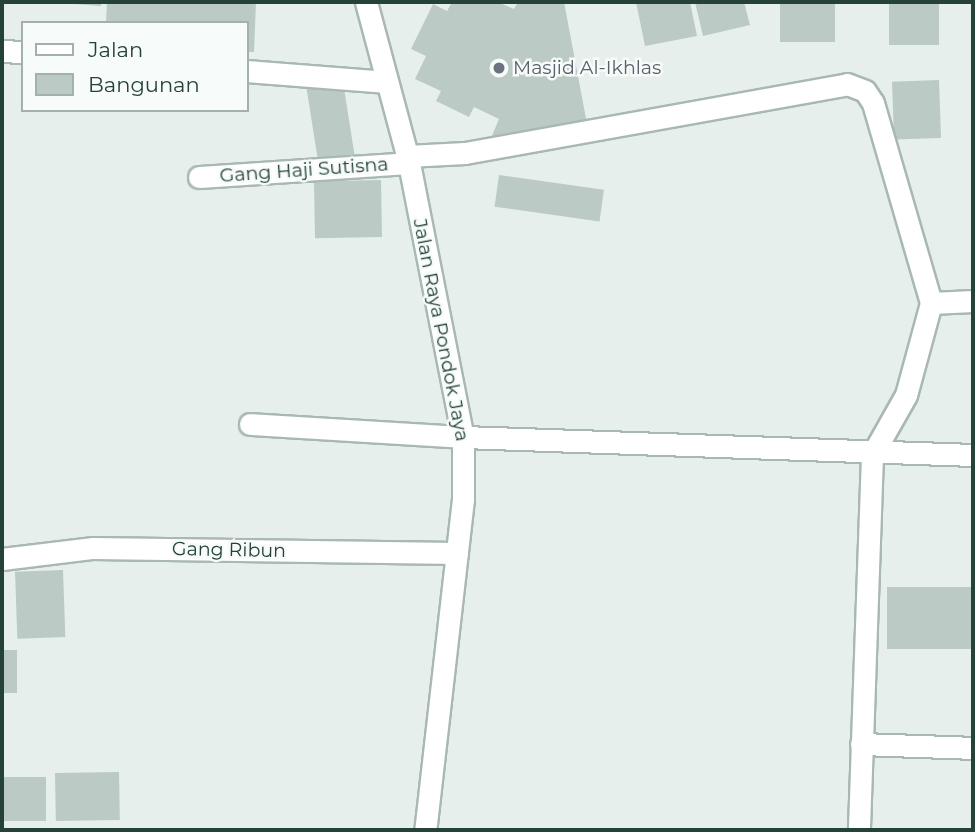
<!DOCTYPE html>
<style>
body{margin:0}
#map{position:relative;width:975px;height:832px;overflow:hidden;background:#e6efeb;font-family:Montserrat,sans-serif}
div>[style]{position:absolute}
.building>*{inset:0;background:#bbcac4;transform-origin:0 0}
.roads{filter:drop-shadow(2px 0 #a8b8b2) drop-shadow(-2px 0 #a8b8b2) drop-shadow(0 2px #a8b8b2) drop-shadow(0 -2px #a8b8b2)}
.lane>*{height:21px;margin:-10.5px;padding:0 10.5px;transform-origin:10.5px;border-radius:10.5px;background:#fff}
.street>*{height:21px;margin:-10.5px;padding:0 10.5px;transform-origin:10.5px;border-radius:10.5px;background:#fff}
.secondary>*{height:21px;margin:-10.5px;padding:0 10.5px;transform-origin:10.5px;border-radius:10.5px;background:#fff}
.dots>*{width:19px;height:19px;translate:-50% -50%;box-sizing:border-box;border:4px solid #f7fbf9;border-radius:50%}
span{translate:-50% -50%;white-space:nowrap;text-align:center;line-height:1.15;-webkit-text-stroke:5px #f7fbf9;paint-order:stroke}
.worship-label{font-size:19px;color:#5b616d}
.left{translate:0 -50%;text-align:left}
.street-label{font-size:19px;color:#24423a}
.frame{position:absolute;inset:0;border:4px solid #24423a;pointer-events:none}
.legend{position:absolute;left:21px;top:21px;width:228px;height:91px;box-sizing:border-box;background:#f7fbf9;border:2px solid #a3b1ad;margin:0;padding:9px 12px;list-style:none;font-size:21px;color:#24423a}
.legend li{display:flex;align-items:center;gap:14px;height:35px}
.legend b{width:35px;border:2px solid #a3b1ad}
</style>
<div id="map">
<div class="building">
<div style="clip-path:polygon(49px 2px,101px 2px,101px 6px)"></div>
<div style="clip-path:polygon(107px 2px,256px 2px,254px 52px,247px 52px,247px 23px,106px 23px)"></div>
<div style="clip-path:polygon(452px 2px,497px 2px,514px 9px,518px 2px,564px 2px,588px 129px,489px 143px,499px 119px,474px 107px,469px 117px,436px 101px,441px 91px,415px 79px,426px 56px,411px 49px,433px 4px,447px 11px)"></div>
<div style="clip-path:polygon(636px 2px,690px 2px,697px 36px,645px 46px)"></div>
<div style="clip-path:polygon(695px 2px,744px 2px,750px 25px,703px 36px)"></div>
<div style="left:780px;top:2px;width:55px;height:40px"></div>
<div style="left:889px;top:2px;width:50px;height:43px"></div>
<div style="left:939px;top:80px;width:58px;height:47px;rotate:88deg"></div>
<div style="left:343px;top:82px;width:78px;height:37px;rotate:81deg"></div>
<div style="left:499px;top:175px;width:106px;height:32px;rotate:8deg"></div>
<div style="left:381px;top:180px;width:57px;height:67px;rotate:89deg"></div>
<div style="left:63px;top:570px;width:67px;height:48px;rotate:88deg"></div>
<div style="left:973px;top:587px;width:62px;height:86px;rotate:90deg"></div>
<div style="left:2px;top:650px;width:15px;height:43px"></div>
<div style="left:119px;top:772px;width:48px;height:64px;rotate:89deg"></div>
<div style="left:2px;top:777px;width:44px;height:44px"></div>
</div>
<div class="roads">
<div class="lane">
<div style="left:250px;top:424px;width:213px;rotate:3.5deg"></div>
</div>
<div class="street">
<div style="left:2px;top:51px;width:21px;rotate:3deg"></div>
<div style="left:247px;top:71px;width:140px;rotate:4.5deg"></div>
<div style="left:407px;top:156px;width:58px;rotate:-3deg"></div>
<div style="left:465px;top:153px;width:388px;rotate:-10.2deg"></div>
<div style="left:847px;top:84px;width:19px;rotate:21deg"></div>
<div style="left:865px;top:91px;width:14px;rotate:56deg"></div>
<div style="left:873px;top:103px;width:208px;rotate:73.8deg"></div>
<div style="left:931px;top:303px;width:95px;rotate:105.2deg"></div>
<div style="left:906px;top:395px;width:69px;rotate:119.5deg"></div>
<div style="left:872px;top:455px;width:375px;rotate:92deg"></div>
<div style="left:199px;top:177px;width:210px;rotate:-3.8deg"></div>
<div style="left:931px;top:303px;width:42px;rotate:-2.7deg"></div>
<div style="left:463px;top:437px;width:510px;rotate:2.02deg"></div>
<div style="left:2px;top:559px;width:92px;rotate:-6.9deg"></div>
<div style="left:93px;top:548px;width:364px;rotate:0.8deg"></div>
<div style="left:861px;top:744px;width:112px;rotate:2deg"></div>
</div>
<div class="secondary">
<div style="left:366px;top:2px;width:167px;rotate:75deg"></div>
<div style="left:409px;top:163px;width:279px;rotate:78.9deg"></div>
<div style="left:463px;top:437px;width:62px;rotate:90deg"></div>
<div style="left:463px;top:499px;width:333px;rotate:96.5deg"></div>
</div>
</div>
<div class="dots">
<div style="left:499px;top:68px;background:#6b7280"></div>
</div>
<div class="worship-label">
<span class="left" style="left:513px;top:68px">Masjid Al-Ikhlas</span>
</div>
<div class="street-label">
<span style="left:304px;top:170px;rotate:-4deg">Gang Haji Sutisna</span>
<span style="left:441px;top:330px;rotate:79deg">Jalan Raya Pondok Jaya</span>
<span style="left:229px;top:550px;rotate:1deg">Gang Ribun</span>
</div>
<div class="frame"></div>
<ul class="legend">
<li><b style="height:9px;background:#fff"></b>Jalan</li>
<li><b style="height:19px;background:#bbcac4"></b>Bangunan</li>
</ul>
</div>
